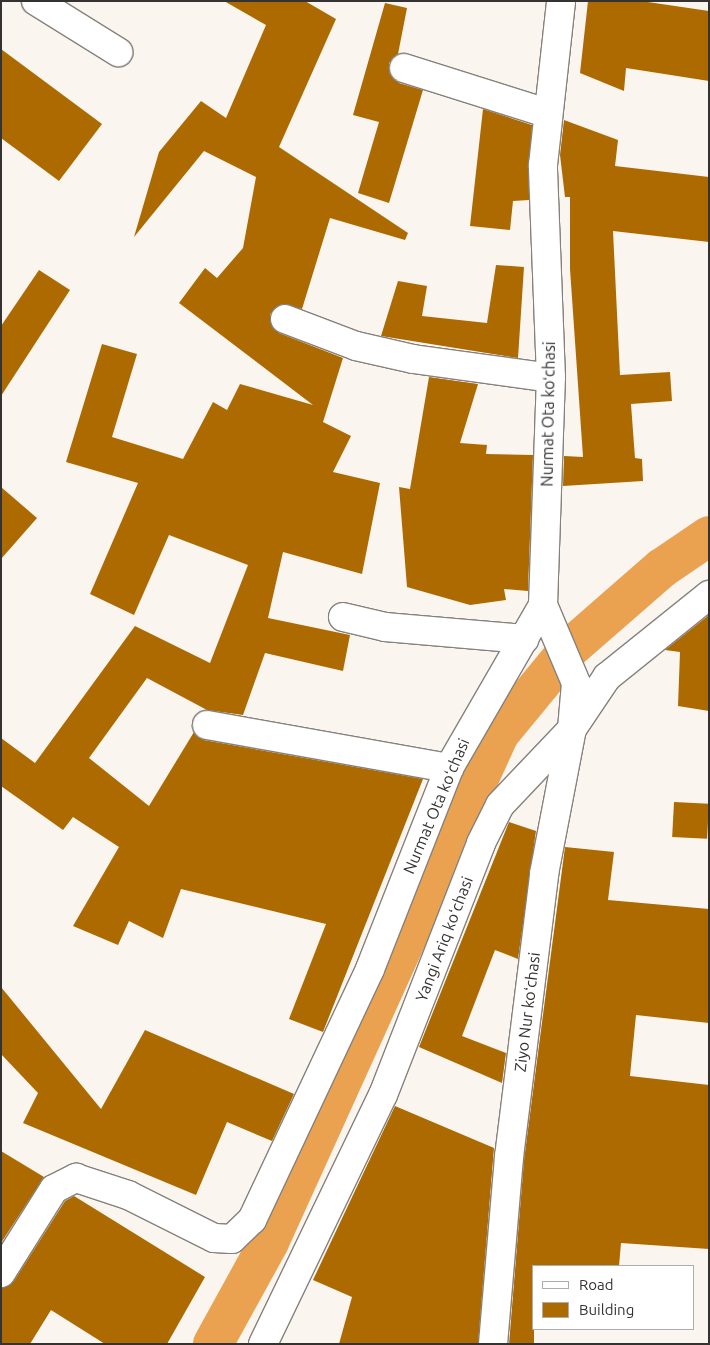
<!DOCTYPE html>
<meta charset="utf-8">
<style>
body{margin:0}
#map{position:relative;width:710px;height:1345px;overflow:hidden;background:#faf5ef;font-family:Ubuntu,sans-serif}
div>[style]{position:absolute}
.canal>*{height:40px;margin:-20px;padding:0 20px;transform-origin:20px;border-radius:20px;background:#eaa251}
.building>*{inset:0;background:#ad6a01;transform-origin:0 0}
.roads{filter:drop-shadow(1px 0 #86817c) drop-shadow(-1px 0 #86817c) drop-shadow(0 1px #86817c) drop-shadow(0 -1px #86817c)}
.minor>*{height:28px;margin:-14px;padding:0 14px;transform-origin:14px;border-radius:14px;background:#fff}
span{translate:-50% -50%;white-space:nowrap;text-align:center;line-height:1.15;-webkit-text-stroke:5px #fff;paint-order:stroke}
.street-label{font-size:16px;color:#353331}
.frame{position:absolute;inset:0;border:2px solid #353331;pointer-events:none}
.legend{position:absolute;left:532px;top:1265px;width:162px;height:65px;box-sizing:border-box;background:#fff;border:1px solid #aeadad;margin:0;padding:6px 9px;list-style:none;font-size:15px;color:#353331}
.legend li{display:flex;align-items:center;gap:10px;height:25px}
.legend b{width:25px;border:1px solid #aeadad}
</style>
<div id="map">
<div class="canal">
<div style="left:213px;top:1344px;width:116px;rotate:-61.2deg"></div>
<div style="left:269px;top:1242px;width:558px;rotate:-65.64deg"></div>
<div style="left:499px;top:734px;width:110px;rotate:-50.5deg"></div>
<div style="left:569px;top:649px;width:123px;rotate:-41.1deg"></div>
<div style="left:662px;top:568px;width:57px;rotate:-34.2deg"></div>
</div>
<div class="building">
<div style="clip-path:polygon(224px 1px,305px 1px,336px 19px,279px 147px,408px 233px,405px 240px,330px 218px,302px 309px,282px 304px,270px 314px,270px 322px,279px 333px,343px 358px,323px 422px,351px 436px,333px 472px,380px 483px,362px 574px,283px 552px,268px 618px,350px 635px,343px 671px,265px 653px,243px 715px,207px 710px,147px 678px,89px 758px,149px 806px,194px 732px,204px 740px,423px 779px,323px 1032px,289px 1019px,326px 924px,181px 889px,163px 938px,129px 921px,118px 945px,73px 926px,119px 847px,73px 817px,63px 830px,1px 786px,1px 738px,35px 763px,135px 626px,210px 663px,248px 565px,169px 535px,134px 615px,90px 594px,138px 483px,66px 462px,102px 344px,137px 354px,112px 437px,183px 459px,213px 402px,227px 410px,240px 384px,313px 405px,179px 303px,205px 268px,217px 278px,243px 248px,256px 177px,204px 151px,134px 237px,159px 152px,201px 101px,226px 118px,266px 25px)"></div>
<div style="clip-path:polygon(588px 1px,641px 1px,709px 11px,709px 81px,626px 68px,624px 91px,580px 73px)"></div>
<div style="clip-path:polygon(385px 3px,407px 8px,398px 54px,389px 63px,389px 72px,399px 83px,423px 90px,389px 203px,358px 193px,379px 122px,353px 115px)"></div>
<div style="clip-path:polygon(1px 49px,102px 124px,59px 181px,1px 138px)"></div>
<div style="clip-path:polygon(483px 109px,532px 125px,529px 200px,513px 201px,510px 230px,470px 226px)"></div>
<div style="clip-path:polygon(564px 120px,618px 140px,615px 166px,709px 177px,709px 242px,613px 231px,620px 375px,670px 372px,672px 401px,631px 404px,635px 458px,642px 459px,643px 481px,563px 486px,564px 456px,583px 457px,570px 269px,570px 197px,565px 197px,560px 155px)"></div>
<div style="clip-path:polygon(496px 265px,524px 267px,518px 358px,381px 336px,398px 281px,427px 286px,422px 316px,487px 323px)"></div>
<div style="clip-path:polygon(39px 270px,70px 290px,1px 396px,1px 326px)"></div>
<div style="clip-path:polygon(429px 377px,478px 384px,460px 443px,487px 445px,486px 454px,533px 455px,528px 591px,504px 589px,506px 600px,470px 605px,407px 587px,399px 487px,410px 489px)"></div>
<div style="clip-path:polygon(1px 487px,37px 518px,1px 559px)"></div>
<div style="clip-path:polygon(709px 615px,709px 711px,678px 706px,680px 652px,665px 650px)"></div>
<div style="left:674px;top:802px;width:35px;height:35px;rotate:3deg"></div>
<div style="clip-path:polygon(509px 822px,536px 831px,518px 959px,495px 950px,462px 1036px,506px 1053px,502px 1083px,419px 1047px)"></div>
<div style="clip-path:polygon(565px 847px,614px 852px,608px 900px,709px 909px,709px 1023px,636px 1015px,630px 1076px,709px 1085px,709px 1249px,621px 1243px,619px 1266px,534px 1266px,534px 1344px,509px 1344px,524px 1160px)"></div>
<div style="clip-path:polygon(1px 987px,101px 1109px,145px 1030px,294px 1094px,272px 1141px,227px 1122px,196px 1195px,23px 1123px,38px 1093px,1px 1054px)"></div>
<div style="clip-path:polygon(395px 1106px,494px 1148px,478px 1344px,339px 1344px,352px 1297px,313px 1280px)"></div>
<div style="clip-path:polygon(1px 1151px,44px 1177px,1px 1243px)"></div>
<div style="clip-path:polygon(74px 1196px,205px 1277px,167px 1344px,105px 1344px,51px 1310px,30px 1344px,1px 1344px,1px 1288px,14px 1281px,65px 1201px)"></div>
</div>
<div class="roads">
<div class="minor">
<div style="left:36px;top:1px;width:97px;rotate:31.9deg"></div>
<div style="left:404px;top:68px;width:150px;rotate:17.5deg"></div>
<div style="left:285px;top:319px;width:76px;rotate:20.8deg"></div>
<div style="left:356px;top:346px;width:58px;rotate:12.8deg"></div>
<div style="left:413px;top:359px;width:139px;rotate:7.8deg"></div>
<div style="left:343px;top:617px;width:43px;rotate:13.4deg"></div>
<div style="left:385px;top:627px;width:140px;rotate:4.9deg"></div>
<div style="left:207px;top:725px;width:246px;rotate:10.1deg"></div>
<div style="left:1px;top:1273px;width:99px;rotate:-57.8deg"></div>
<div style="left:54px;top:1189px;width:25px;rotate:-27deg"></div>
<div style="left:76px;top:1178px;width:55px;rotate:18.1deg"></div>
<div style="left:128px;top:1195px;width:96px;rotate:26.6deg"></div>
<div style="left:214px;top:1238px;width:18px;rotate:3deg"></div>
<div style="left:232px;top:1239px;width:28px;rotate:-44deg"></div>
<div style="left:252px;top:1220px;width:277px;rotate:-64.8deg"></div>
<div style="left:370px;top:969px;width:216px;rotate:-68.5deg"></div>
<div style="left:449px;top:768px;width:188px;rotate:-60deg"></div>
<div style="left:543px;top:605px;width:227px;rotate:-88deg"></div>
<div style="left:551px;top:378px;width:213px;rotate:-92.2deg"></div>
<div style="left:543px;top:165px;width:165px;rotate:-83.7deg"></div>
<div style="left:263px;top:1344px;width:276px;rotate:-64.3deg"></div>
<div style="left:383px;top:1095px;width:270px;rotate:-68.7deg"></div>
<div style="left:481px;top:843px;width:42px;rotate:-63.4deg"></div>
<div style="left:500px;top:805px;width:105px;rotate:-46.5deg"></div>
<div style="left:572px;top:729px;width:63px;rotate:-56.1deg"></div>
<div style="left:607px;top:677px;width:131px;rotate:-38.8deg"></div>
<div style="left:493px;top:1344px;width:188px;rotate:-85.1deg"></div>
<div style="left:509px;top:1157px;width:285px;rotate:-82.9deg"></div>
<div style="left:544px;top:874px;width:148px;rotate:-79.1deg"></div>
<div style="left:572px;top:729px;width:46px;rotate:-85deg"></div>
<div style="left:576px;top:683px;width:85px;rotate:-112.9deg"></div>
</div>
</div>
<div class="street-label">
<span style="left:548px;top:414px;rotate:-89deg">Nurmat Ota koʻchasi</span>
<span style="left:436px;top:806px;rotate:-67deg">Nurmat Ota koʻchasi</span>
<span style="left:444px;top:939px;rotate:-69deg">Yangi Ariq koʻchasi</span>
<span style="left:527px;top:1012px;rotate:-83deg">Ziyo Nur koʻchasi</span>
</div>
<div class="frame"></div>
<ul class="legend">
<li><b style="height:6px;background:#fff"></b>Road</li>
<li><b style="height:14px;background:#ad6a01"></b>Building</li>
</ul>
</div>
